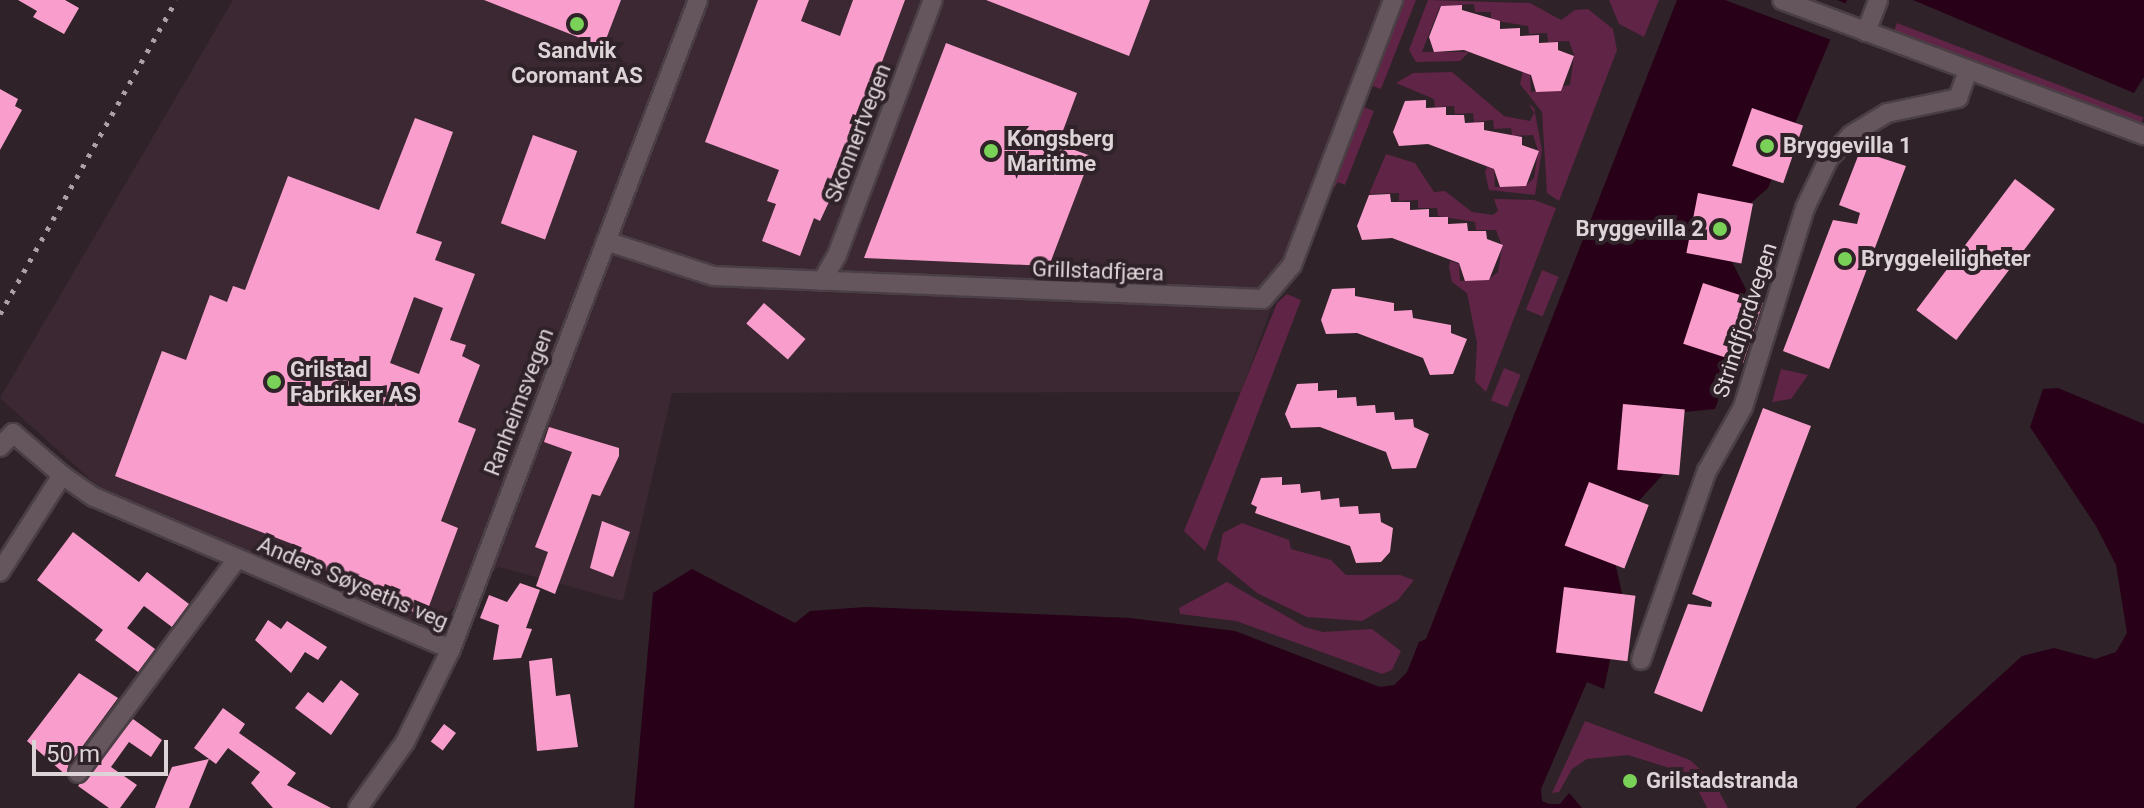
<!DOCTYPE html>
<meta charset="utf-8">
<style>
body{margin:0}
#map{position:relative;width:2144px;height:808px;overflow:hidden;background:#2f2228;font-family:Roboto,sans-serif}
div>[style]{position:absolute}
.built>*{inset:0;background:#3c2832}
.green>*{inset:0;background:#602446;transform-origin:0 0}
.water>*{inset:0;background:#280118}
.pier>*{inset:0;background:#2f2228}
.building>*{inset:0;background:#f99ecc;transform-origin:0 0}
.roads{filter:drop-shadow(2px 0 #4a3f45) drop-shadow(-2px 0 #4a3f45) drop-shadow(0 2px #4a3f45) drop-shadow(0 -2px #4a3f45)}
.minor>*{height:18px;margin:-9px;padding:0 9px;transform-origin:9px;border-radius:9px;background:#65555c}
.rail>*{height:5px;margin-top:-2.5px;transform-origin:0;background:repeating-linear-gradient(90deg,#aca1a6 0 4px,transparent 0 12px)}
.dots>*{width:22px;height:22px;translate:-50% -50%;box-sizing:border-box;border:4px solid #2f2228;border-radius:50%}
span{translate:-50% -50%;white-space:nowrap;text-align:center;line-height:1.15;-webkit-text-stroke:8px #2f2228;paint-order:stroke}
.poi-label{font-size:22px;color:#ddd4d8;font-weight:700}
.left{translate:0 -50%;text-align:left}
.right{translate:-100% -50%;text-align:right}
.street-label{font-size:22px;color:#ddd4d8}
.scale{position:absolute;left:32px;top:740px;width:136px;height:36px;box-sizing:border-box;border:4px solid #ddd4d8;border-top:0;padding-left:10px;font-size:24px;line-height:28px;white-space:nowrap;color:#ddd4d8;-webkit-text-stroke:6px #2f2228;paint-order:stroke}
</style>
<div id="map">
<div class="built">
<div style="clip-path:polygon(233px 0,1382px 0,1241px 392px,672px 393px,623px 601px,499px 567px,430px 628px,100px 488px,0 398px)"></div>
</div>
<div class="green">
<div style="clip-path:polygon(1402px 0,1416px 0,1381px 89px,1370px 85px)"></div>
<div style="clip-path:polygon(1428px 0,1530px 3px,1561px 20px,1575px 10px,1588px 9px,1613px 29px,1617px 50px,1559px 201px,1547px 193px,1542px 112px,1520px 84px,1523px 71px,1530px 74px,1531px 92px,1570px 85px,1574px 55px,1569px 41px,1548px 42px,1547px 33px,1529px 34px,1528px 26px,1491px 20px,1491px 12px,1475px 12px,1474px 4px,1440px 6px,1422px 52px,1469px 52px,1460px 61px,1416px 62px,1409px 50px)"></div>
<div style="clip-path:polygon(1609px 0,1659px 0,1644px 37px,1619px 24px)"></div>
<div style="left:1897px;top:23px;width:264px;height:10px;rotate:21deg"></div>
<div style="clip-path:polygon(1452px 72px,1504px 116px,1530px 121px,1534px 113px,1529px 104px,1534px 108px,1542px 150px,1535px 195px,1489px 190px,1485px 172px,1487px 167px,1494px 169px,1495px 187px,1525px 186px,1534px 178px,1538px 151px,1533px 135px,1512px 136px,1511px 128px,1494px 129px,1493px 120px,1474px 122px,1473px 113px,1455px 114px,1454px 106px,1435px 107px,1434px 99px,1396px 83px,1413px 73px)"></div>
<div style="clip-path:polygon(1361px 106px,1374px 111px,1345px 185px,1338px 182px,1335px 187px,1331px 185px)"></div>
<div style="clip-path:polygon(1386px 154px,1415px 163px,1434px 192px,1445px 191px,1472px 212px,1493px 215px,1498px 211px,1494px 199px,1534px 200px,1556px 208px,1486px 392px,1475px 381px,1477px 343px,1467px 293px,1452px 282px,1449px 267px,1450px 261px,1459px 264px,1460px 281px,1488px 280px,1498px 272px,1502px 246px,1496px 230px,1476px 230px,1475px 222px,1438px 216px,1437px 208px,1418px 208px,1418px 200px,1399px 201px,1399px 193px,1369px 194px)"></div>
<div style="left:1542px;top:270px;width:18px;height:43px;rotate:22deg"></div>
<div style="clip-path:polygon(1287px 294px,1301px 300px,1205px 551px,1184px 531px,1277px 303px)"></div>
<div style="left:1504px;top:368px;width:18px;height:35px;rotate:22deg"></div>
<div style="clip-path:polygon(1781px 369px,1808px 375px,1791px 399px,1772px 402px)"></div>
<div style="clip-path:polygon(1242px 523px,1289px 540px,1291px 549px,1331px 560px,1346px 575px,1400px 575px,1414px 580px,1398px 600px,1362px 621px,1307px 617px,1257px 593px,1217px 560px,1223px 533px)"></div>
<div style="clip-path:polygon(1227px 582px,1305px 627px,1323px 632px,1372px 629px,1401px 651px,1392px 670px,1382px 674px,1236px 621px,1180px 614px,1179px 608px)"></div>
<div style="clip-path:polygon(1585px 721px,1690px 760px,1714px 782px,1728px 808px,1707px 808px,1697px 788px,1679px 771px,1628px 755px,1587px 759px,1572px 769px,1559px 792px,1552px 793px)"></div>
</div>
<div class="water">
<div style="clip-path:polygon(1677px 0,1847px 0,1768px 188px,1743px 210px,1731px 260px,1753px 303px,1715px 409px,1675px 413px,1666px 471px,1636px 504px,1615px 562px,1623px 598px,1604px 689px,1587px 682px,1541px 789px,1542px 801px,1549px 804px,1560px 804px,1569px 793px,1582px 808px,634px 808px,653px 593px,692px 569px,795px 623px,810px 611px,866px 607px,1130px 618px,1235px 631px,1380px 687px,1394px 685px,1407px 672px,1419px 642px,1426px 639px)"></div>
<div style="clip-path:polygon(1913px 0,2144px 0,2144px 77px,2134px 93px)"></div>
<div style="clip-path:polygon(2058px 388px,2144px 424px,2144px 808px,1855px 808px,2022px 656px,2054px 648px,2095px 659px,2116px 652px,2127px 633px,2116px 565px,2096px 526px,2030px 427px,2043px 389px)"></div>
</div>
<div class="pier">
<div style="clip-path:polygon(1725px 0,1837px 0,1850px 5px,1834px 41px)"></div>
</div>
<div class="building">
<div style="clip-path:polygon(18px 0,65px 0,79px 8px,64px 34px,33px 17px,37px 11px)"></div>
<div style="clip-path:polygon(484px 0,621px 0,603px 47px)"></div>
<div style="clip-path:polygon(758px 0,809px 0,801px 21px,840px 36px,853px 0,905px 0,834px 191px,820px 221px,814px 218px,800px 256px,762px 241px,776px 204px,767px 201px,779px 170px,705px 142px)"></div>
<div style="clip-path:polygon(986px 0,1150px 0,1129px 56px)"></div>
<div style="clip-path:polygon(1462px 5px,1462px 10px,1500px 21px,1500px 29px,1520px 28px,1520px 36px,1539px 35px,1539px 43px,1558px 42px,1558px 50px,1574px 56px,1561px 91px,1536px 92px,1531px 75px,1464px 50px,1434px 52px,1429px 37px,1441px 6px)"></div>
<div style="clip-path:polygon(946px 43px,1077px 93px,1058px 144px,1091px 156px,1049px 266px,864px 258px)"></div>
<div style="clip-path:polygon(0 89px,18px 99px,15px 106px,22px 110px,0 150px)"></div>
<div style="clip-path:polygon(1426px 100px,1426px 108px,1446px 107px,1446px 115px,1464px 115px,1465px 123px,1484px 122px,1484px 130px,1522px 137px,1522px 145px,1539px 151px,1526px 186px,1500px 187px,1494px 169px,1428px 144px,1399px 146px,1393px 132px,1405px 101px)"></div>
<div style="left:1752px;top:108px;width:54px;height:61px;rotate:19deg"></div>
<div style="clip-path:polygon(evenodd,415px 118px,453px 132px,416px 233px,442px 242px,435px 260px,475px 274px,450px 340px,466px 345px,462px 356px,480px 365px,458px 422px,476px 429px,441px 521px,458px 528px,425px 617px,290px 558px,295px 545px,115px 476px,162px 351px,186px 360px,210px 295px,227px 302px,233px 286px,245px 290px,288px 176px,379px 210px,415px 118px,414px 297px,443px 308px,419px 374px,390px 363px,414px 297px)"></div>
<div style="left:533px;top:135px;width:47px;height:94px;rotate:20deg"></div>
<div style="clip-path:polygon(1860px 151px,1906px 166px,1829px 369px,1783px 351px,1833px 220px,1857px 224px,1860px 213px,1839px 205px)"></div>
<div style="left:2015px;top:179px;width:50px;height:164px;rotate:37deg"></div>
<div style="left:1698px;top:193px;width:56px;height:61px;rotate:11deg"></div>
<div style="clip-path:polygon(1390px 194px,1391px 202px,1410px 202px,1410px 210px,1429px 209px,1429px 217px,1448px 217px,1448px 224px,1467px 223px,1468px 231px,1486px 231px,1487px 239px,1503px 245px,1489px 280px,1465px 281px,1459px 263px,1392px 238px,1362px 240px,1357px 226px,1369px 195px)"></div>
<div style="left:1703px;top:283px;width:63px;height:64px;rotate:18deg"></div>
<div style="clip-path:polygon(1355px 288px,1355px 296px,1394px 303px,1394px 311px,1412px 310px,1413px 318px,1451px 325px,1451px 333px,1467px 339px,1453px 374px,1430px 375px,1423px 358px,1357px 333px,1326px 334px,1321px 320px,1332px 289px)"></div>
<div style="left:764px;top:303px;width:55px;height:27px;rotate:41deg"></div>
<div style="clip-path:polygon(1318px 383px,1318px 391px,1337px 390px,1337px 398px,1356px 397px,1357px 406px,1375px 405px,1376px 413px,1394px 412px,1395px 420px,1413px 419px,1414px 427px,1429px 434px,1416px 468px,1392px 469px,1386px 452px,1320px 427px,1291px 428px,1285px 414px,1297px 384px)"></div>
<div style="left:1623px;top:404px;width:62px;height:66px;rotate:5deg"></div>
<div style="clip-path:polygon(1763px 408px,1811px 426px,1702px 712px,1654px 693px,1688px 604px,1711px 607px,1712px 602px,1692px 594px)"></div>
<div style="clip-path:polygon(549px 427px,619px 448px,619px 456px,600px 496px,592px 494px,555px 594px,536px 586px,548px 552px,535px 547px,572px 452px,544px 442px)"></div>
<div style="clip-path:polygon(1282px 477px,1282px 485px,1300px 484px,1301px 493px,1320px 491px,1321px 500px,1339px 498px,1340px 507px,1358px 506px,1359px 514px,1380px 513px,1381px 522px,1393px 528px,1390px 552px,1381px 562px,1356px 563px,1350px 546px,1255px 513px,1257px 507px,1251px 504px,1261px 478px)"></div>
<div style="left:1589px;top:482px;width:64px;height:68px;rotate:21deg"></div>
<div style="clip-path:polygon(602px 521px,630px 532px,613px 577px,590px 568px)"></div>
<div style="clip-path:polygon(73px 532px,139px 582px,147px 572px,189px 604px,172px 627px,144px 606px,127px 628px,155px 649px,138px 672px,95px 640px,103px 630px,37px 580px)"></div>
<div style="clip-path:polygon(520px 583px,540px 590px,526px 628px,532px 629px,521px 658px,493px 660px,499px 625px,480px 618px,489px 595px,507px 602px)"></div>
<div style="left:1564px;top:587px;width:72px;height:66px;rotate:7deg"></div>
<div style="clip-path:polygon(268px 620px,281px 629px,287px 621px,327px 647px,318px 660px,305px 652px,291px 673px,255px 640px)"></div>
<div style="clip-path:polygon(552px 658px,556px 696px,570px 694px,578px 747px,537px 751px,529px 661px)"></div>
<div style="clip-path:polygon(79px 673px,118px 698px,68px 766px,67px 776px,27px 741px)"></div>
<div style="clip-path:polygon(341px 680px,359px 694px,331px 735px,295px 708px,308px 692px,323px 703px)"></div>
<div style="clip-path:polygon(223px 708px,245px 724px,239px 733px,296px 773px,287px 785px,331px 808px,273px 808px,251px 783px,260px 772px,228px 748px,216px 764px,194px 748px)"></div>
<div style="clip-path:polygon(133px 719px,162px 740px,151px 757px,129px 742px,111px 767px,137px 785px,120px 808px,109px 808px,78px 786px)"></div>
<div style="left:444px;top:724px;width:15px;height:22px;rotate:37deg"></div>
<div style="clip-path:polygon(209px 759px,189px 808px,155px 808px,172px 767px)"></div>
</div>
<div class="roads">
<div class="minor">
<div style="left:1782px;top:0;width:386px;rotate:20.5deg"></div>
<div style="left:1866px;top:32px;width:34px;rotate:-69deg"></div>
<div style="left:606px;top:241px;width:113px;rotate:18.1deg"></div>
<div style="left:713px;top:276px;width:550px;rotate:2.39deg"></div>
<div style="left:1263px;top:299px;width:45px;rotate:-49.5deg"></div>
<div style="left:1292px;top:265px;width:284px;rotate:-69.1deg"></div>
<div style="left:822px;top:281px;width:30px;rotate:-60deg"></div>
<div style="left:837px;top:255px;width:272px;rotate:-69.4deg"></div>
<div style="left:0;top:447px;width:19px;rotate:-47deg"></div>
<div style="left:13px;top:433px;width:65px;rotate:40.6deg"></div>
<div style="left:0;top:572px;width:115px;rotate:-57.4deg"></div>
<div style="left:62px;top:475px;width:39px;rotate:35deg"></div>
<div style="left:94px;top:497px;width:388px;rotate:23.1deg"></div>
<div style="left:1641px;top:660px;width:200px;rotate:-70.8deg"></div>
<div style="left:1707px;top:471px;width:73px;rotate:-60.6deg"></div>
<div style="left:1743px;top:407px;width:208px;rotate:-72.7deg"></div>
<div style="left:1805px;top:208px;width:55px;rotate:-64.4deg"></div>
<div style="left:1829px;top:158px;width:32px;rotate:-46deg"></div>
<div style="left:1851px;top:135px;width:42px;rotate:-31.4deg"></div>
<div style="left:1887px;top:113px;width:73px;rotate:-11.9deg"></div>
<div style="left:1958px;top:98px;width:30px;rotate:-70deg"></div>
<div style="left:78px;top:773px;width:265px;rotate:-53.4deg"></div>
<div style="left:358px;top:808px;width:81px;rotate:-54.5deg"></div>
<div style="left:405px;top:742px;width:104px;rotate:-63.7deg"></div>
<div style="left:451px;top:649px;width:694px;rotate:-69.16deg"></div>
</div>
</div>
<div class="rail">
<div style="left:0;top:314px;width:360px;rotate:-60.7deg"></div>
</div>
<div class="dots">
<div style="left:577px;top:24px;background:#79d158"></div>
<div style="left:1767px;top:146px;background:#79d158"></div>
<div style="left:991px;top:151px;background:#79d158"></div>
<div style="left:1720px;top:229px;background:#79d158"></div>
<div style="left:1845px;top:259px;background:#79d158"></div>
<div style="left:274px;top:382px;background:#79d158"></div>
<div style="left:1630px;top:781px;background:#79d158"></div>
</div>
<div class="poi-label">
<span style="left:577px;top:63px">Sandvik<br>Coromant AS</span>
<span class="left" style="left:1007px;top:151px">Kongsberg<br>Maritime</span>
<span class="left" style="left:1783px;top:146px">Bryggevilla 1</span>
<span class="right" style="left:1704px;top:229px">Bryggevilla 2</span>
<span class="left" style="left:1861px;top:259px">Bryggeleiligheter</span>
<span class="left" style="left:290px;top:382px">Grilstad<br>Fabrikker AS</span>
<span class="left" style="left:1646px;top:781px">Grilstadstranda</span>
</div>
<div class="street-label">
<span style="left:858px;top:133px;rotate:-69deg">Skonnertvegen</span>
<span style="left:1098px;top:271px;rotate:2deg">Grillstadfjæra</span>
<span style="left:1745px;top:320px;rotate:-72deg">Strindfjordvegen</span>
<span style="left:519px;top:402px;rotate:-69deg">Ranheimsvegen</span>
<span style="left:353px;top:583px;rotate:23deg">Anders Søyseths veg</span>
</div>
<div class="scale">50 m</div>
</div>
